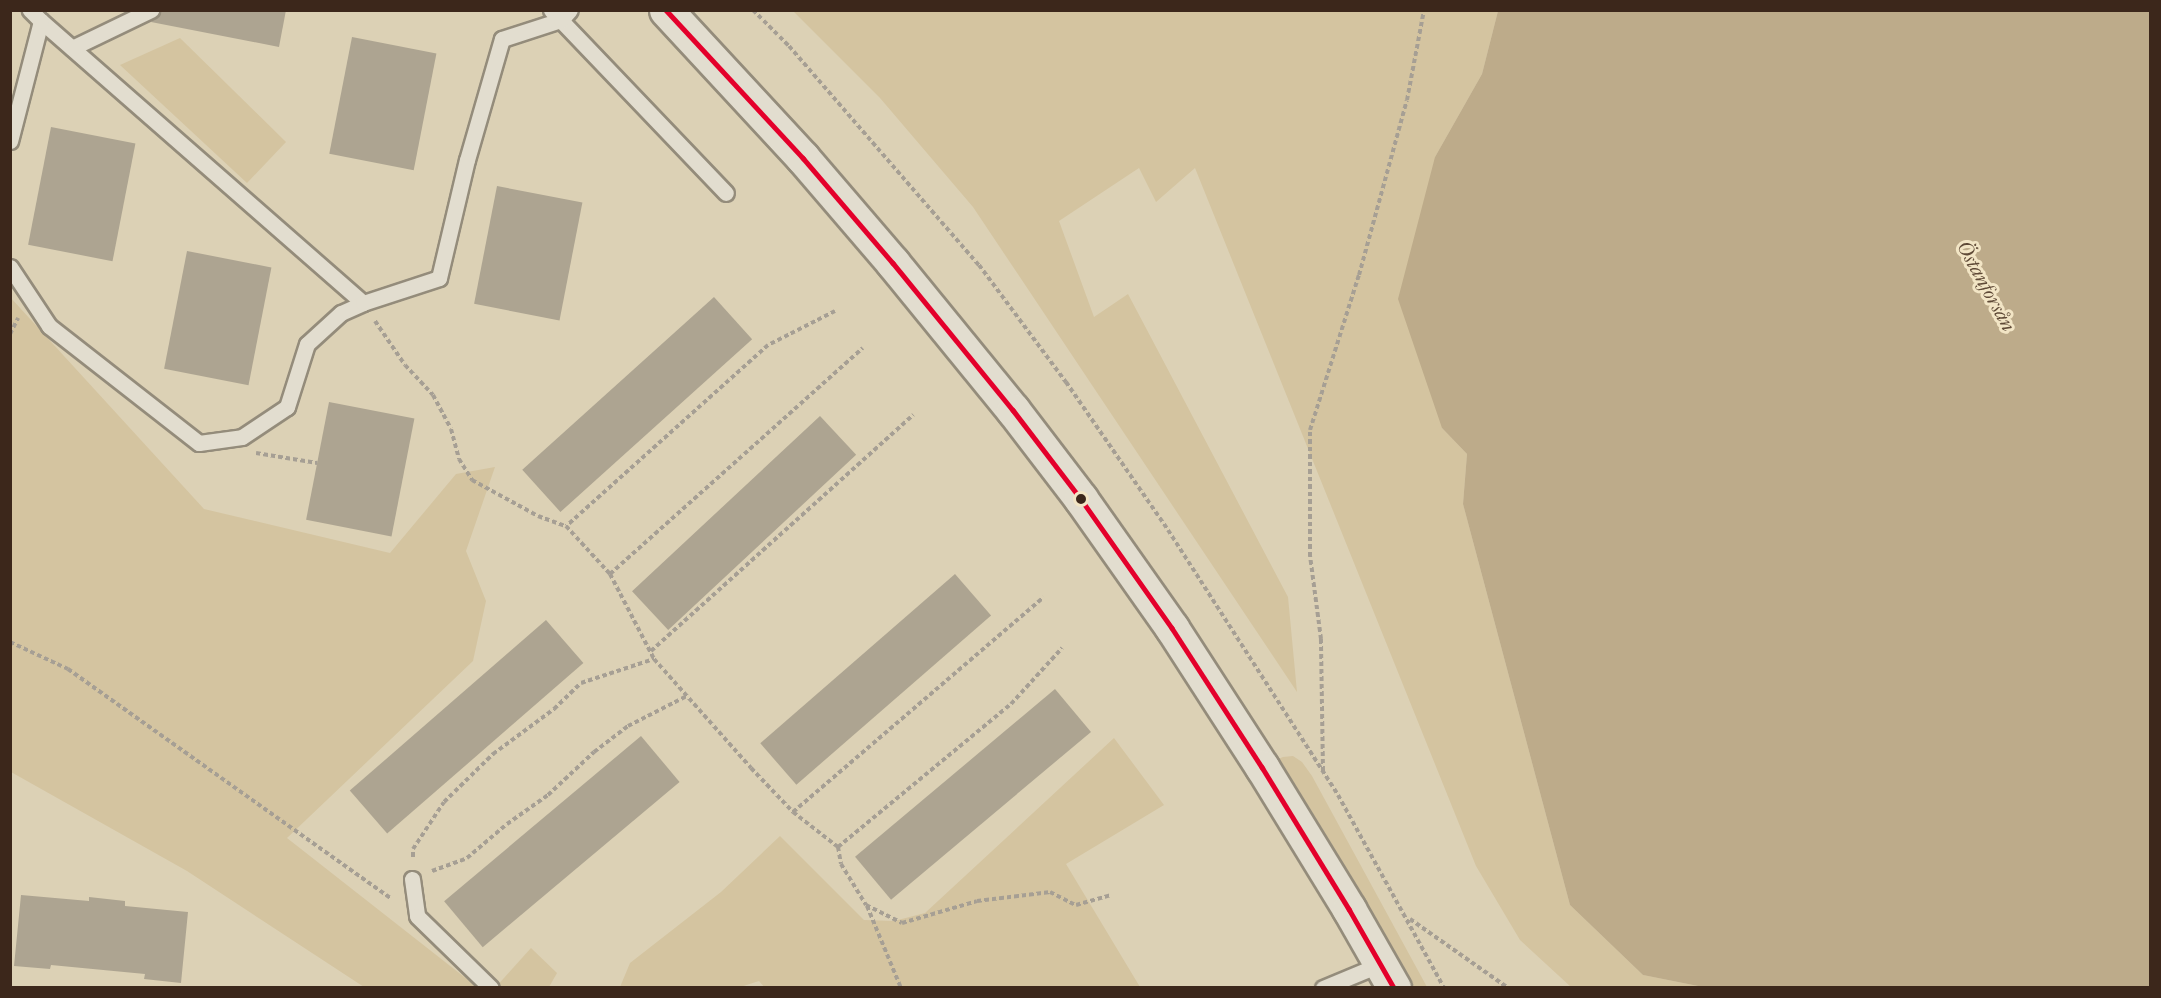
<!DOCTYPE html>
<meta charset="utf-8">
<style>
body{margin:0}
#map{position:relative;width:2161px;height:998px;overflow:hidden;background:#dcd1b5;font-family:"IM FELL French Canon",serif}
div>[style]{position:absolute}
.green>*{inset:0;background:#d4c4a0}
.water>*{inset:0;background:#bdab8a}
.building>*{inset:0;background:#ada491;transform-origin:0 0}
.path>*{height:4px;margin-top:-2px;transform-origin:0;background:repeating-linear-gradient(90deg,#a69f94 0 4.5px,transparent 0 7.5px)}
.roads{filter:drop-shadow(2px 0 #948c7b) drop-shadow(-2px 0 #948c7b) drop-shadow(0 2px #948c7b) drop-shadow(0 -2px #948c7b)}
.service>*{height:15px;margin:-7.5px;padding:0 7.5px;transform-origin:7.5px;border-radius:7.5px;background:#e2ddcf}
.tertiary>*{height:33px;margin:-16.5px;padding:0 16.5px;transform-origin:16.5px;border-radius:16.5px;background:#e2ddcf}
.bus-1>*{height:4.5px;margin:-2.25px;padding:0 2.25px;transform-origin:2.25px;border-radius:2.25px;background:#e4002b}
.dots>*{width:16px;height:16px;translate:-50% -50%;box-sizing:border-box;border:3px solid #f2e5c5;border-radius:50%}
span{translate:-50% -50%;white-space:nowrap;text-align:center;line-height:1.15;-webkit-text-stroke:6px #f2e5c5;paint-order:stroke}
.water-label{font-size:20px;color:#5f4a37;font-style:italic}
.frame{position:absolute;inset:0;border:12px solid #3c271b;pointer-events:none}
</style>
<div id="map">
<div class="green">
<div style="clip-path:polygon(793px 11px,1498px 11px,1482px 74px,1435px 157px,1442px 428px,1467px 454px,1463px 504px,1570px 905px,1643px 975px,1703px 987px,1571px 987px,1520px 940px,1476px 866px,1195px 168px,1156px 202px,1139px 168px,1059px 221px,1094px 317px,1128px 294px,1288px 597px,1297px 692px,973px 207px,880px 98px)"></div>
<div style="clip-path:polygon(180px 38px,286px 142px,247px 183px,120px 65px)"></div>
<div style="clip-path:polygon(10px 297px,204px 509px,390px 553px,456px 474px,495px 467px,466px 551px,486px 601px,473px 661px,287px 838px,477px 987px,364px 987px,187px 871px,11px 772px)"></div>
<div style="clip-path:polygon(1114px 738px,1164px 805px,1066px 864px,1140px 987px,765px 988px,759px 981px,737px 988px,620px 987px,630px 963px,721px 892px,780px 836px,864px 920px,894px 921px,925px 913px)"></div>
<div style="clip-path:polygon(1293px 756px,1302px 762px,1312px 776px,1427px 987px,1413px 987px,1356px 885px,1309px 807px,1299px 795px,1275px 774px,1269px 763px,1283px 757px)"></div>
<div style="clip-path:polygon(531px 948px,557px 973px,549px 987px,495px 988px)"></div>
</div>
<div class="water">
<div style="clip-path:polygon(1498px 11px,2150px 11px,2150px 987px,1703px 987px,1643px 975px,1570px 905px,1463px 504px,1467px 454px,1442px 428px,1398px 299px,1435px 157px,1482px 74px)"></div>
</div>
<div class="building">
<div style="clip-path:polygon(161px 10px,286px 10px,279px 47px,151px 22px)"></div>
<div style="left:352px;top:37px;width:86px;height:119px;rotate:11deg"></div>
<div style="left:51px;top:127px;width:86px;height:120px;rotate:11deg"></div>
<div style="left:497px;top:186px;width:87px;height:120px;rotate:11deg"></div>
<div style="left:187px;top:251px;width:86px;height:120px;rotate:11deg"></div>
<div style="left:714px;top:297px;width:57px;height:258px;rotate:48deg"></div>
<div style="left:329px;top:402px;width:87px;height:120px;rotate:11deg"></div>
<div style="left:820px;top:416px;width:53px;height:257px;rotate:47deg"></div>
<div style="left:955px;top:574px;width:55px;height:258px;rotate:49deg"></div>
<div style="left:546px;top:620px;width:57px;height:260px;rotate:49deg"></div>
<div style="left:1055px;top:689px;width:56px;height:261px;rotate:50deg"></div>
<div style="left:641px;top:736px;width:60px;height:257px;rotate:50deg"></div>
<div style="clip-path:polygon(21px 895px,89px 901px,89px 897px,125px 901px,125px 906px,188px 912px,181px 983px,144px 979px,145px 974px,51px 965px,50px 969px,14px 966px)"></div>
</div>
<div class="path">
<div style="left:753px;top:10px;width:51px;rotate:45deg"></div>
<div style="left:789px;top:46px;width:290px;rotate:49.1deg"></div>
<div style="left:979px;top:265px;width:146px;rotate:53.4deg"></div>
<div style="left:1066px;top:382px;width:180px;rotate:55.4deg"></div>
<div style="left:1168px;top:530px;width:315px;rotate:57.3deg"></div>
<div style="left:1338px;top:795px;width:220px;rotate:61.2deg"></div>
<div style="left:835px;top:311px;width:75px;rotate:153.1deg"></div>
<div style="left:768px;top:345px;width:271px;rotate:138.1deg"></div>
<div style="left:566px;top:526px;width:65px;rotate:47.5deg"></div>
<div style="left:610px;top:574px;width:339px;rotate:-41.8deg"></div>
<div style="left:375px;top:321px;width:53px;rotate:55.7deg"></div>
<div style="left:405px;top:365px;width:41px;rotate:47deg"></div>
<div style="left:433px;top:395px;width:38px;rotate:62deg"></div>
<div style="left:451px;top:429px;width:31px;rotate:75deg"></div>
<div style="left:459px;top:459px;width:25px;rotate:58deg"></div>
<div style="left:472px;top:480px;width:75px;rotate:28.6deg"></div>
<div style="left:538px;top:516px;width:30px;rotate:20deg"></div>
<div style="left:10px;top:334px;width:18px;rotate:-63deg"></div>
<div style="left:256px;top:453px;width:62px;rotate:9.3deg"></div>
<div style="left:610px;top:574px;width:96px;rotate:62.6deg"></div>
<div style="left:654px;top:659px;width:146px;rotate:48.3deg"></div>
<div style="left:751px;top:768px;width:61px;rotate:46.3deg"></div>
<div style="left:793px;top:812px;width:330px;rotate:-40.6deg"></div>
<div style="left:10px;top:642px;width:64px;rotate:25deg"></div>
<div style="left:68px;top:669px;width:397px;rotate:35.4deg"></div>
<div style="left:651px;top:651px;width:353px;rotate:-42deg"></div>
<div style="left:1323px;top:771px;width:132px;rotate:-90.9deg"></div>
<div style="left:1321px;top:639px;width:84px;rotate:-97.5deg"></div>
<div style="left:1310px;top:556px;width:126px;rotate:-90deg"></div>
<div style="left:1310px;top:430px;width:163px;rotate:-72.5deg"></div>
<div style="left:1359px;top:275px;width:181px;rotate:-74.7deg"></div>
<div style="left:1407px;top:100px;width:92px;rotate:-79.3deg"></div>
<div style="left:793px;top:812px;width:57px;rotate:37.9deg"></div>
<div style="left:838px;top:847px;width:224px;rotate:-39.6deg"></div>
<div style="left:1011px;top:704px;width:76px;rotate:-47.7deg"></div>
<div style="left:838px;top:847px;width:17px;rotate:80deg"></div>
<div style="left:841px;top:864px;width:48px;rotate:58.6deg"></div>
<div style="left:866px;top:905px;width:40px;rotate:26.6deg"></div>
<div style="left:902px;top:923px;width:78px;rotate:-16.3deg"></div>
<div style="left:977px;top:901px;width:74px;rotate:-7deg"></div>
<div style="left:1050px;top:892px;width:29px;rotate:27deg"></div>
<div style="left:1076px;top:905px;width:37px;rotate:-16deg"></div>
<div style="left:413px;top:857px;width:8px;rotate:-90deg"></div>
<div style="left:413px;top:849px;width:56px;rotate:-56.6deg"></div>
<div style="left:444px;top:802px;width:69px;rotate:-44.4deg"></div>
<div style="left:493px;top:754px;width:76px;rotate:-36.4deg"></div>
<div style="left:554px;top:709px;width:37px;rotate:-44deg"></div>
<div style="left:581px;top:683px;width:77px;rotate:-18.2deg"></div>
<div style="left:432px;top:871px;width:37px;rotate:-20deg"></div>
<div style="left:467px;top:858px;width:52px;rotate:-40.4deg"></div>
<div style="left:507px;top:824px;width:50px;rotate:-35.3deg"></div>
<div style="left:548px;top:795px;width:63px;rotate:-43.1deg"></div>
<div style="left:594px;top:752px;width:43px;rotate:-37.4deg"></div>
<div style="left:628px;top:726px;width:66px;rotate:-27deg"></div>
<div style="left:867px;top:906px;width:89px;rotate:67.5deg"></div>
<div style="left:1410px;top:919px;width:120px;rotate:35.1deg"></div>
</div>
<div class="roads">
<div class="service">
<div style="left:551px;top:10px;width:253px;rotate:46.3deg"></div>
<div style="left:41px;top:21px;width:428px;rotate:41.2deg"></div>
<div style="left:72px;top:48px;width:88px;rotate:-25.7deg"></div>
<div style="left:10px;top:141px;width:124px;rotate:-75.5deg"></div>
<div style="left:41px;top:21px;width:16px;rotate:-135deg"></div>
<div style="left:10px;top:267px;width:71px;rotate:56.5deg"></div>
<div style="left:49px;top:326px;width:190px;rotate:38deg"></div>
<div style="left:199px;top:443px;width:43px;rotate:-7.9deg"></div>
<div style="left:242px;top:437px;width:54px;rotate:-33.7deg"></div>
<div style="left:287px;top:407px;width:66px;rotate:-72.4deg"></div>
<div style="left:307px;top:344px;width:46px;rotate:-42.4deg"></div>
<div style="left:341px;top:313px;width:24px;rotate:-24deg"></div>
<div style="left:363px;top:303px;width:80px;rotate:-18.2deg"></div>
<div style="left:439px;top:278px;width:121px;rotate:-76.7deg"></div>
<div style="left:467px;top:160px;width:126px;rotate:-73.9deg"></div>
<div style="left:502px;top:39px;width:62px;rotate:-17.9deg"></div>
<div style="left:561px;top:20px;width:13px;rotate:-48deg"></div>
<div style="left:412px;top:879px;width:37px;rotate:82deg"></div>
<div style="left:417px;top:916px;width:103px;rotate:44.2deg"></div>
<div style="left:1323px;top:988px;width:63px;rotate:-22.5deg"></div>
</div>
<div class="tertiary">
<div style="left:666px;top:10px;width:202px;rotate:47.2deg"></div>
<div style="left:803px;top:158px;width:138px;rotate:49.4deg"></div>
<div style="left:893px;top:263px;width:190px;rotate:50.8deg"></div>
<div style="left:1013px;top:410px;width:112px;rotate:52.6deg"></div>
<div style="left:1081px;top:499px;width:158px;rotate:54.8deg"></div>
<div style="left:1172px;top:628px;width:166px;rotate:57.1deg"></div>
<div style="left:1262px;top:767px;width:167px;rotate:58.5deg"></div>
<div style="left:1349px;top:909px;width:91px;rotate:60.3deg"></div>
</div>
</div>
<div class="bus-1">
<div style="left:666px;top:10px;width:202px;rotate:47.2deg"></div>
<div style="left:803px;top:158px;width:138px;rotate:49.4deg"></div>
<div style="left:893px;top:263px;width:190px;rotate:50.8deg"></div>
<div style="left:1013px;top:410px;width:112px;rotate:52.6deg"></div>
<div style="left:1081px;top:499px;width:158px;rotate:54.8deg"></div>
<div style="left:1172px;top:628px;width:166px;rotate:57.1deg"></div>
<div style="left:1262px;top:767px;width:167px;rotate:58.5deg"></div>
<div style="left:1349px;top:909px;width:91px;rotate:60.3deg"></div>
</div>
<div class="dots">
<div style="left:1081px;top:499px;background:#3c271b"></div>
</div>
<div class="water-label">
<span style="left:1986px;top:286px;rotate:61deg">Östanforsån</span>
</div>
<div class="frame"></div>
</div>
